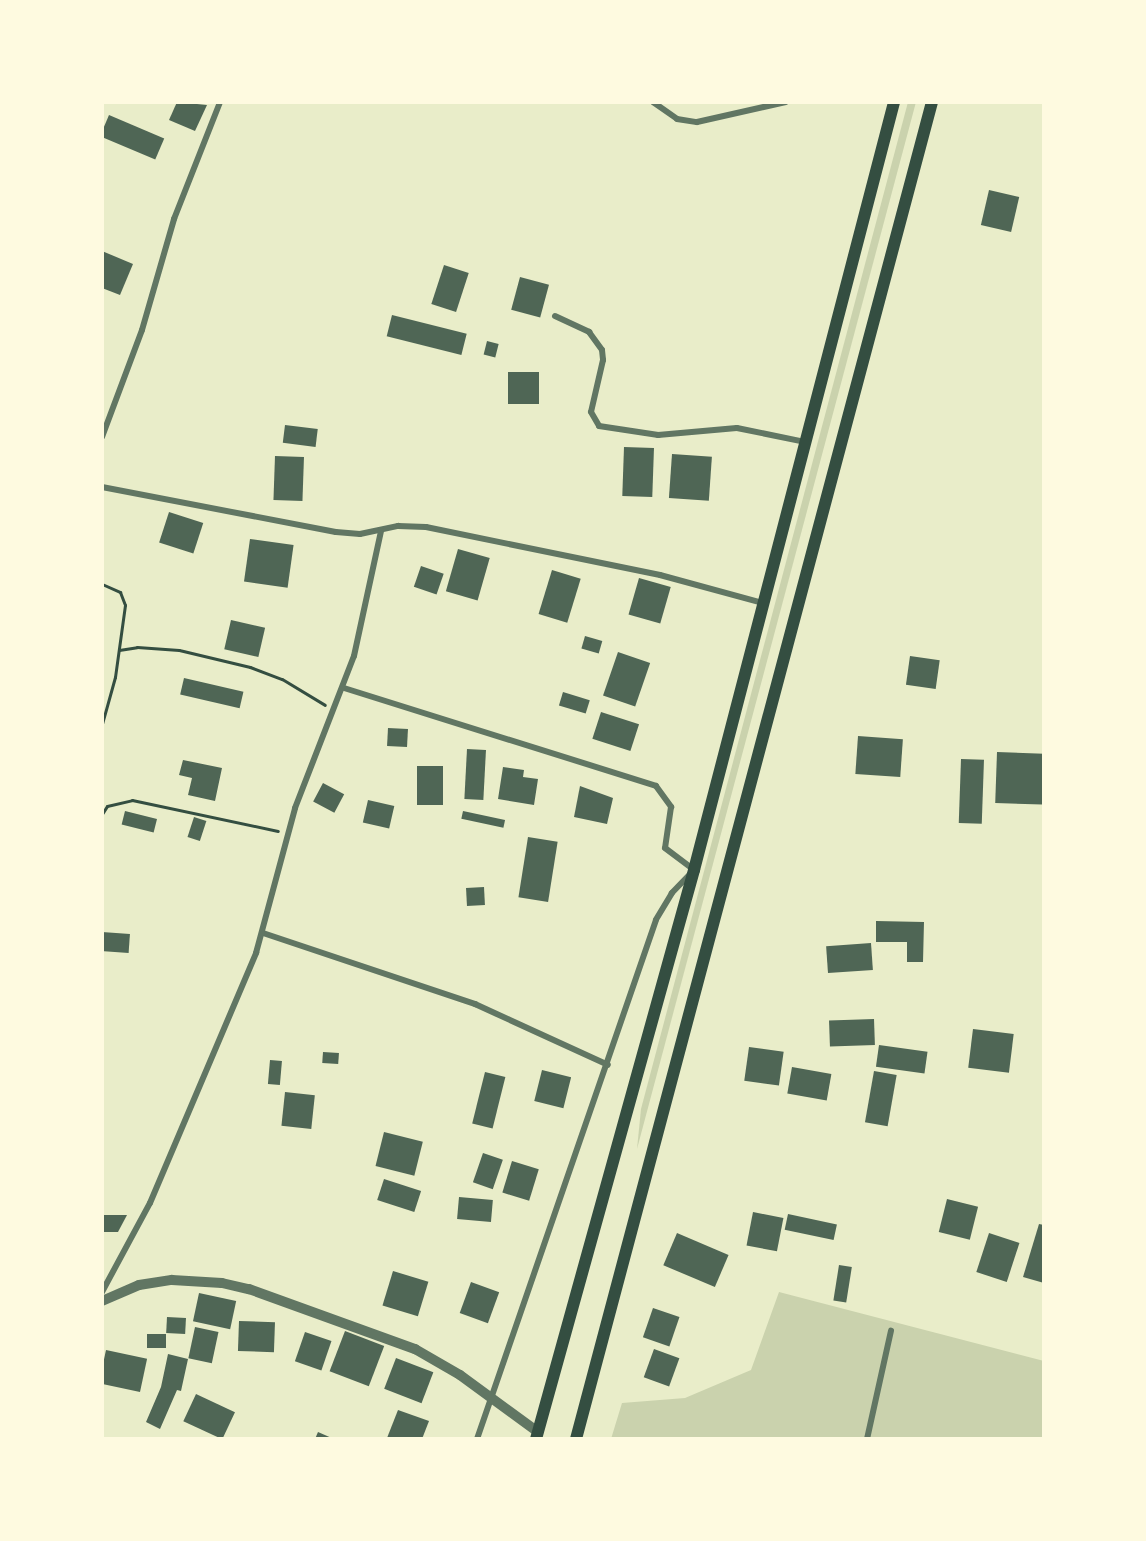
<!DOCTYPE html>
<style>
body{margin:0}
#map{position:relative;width:1146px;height:1541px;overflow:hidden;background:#e9edc9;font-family:"Roboto Condensed",sans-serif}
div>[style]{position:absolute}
.green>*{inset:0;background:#cad2ad}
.building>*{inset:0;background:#4f6655;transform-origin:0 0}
.path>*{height:3px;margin:-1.5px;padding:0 1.5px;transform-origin:1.5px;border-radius:1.5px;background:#344e41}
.minor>*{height:6px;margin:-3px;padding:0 3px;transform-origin:3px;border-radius:3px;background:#617663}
.tertiary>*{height:10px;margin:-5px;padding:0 5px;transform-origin:5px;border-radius:5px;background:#617663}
.secondary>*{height:12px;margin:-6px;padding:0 6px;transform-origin:6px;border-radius:6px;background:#344e41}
span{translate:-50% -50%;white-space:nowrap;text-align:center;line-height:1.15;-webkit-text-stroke:5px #fefae0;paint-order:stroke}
.frame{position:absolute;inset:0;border:104px solid #fefae0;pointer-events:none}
</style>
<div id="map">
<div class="green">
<div style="clip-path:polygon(908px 102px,916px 102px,637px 1149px,641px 1109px)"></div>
<div style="clip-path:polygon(779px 1292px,1044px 1361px,1044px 1439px,611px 1439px,622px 1403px,685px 1398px,751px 1370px)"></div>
</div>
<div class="building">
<div style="clip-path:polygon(177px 102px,207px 105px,195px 131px,169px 120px)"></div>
<div style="left:109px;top:115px;width:60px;height:23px;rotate:23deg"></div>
<div style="left:989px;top:190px;width:31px;height:36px;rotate:13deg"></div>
<div style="clip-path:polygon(102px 251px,133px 264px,120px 295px,102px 288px)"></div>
<div style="left:444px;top:265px;width:26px;height:41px;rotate:18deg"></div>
<div style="left:520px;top:277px;width:30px;height:34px;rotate:15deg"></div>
<div style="left:392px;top:315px;width:77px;height:22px;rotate:14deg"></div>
<div style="left:487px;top:341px;width:12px;height:14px;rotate:14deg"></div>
<div style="left:508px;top:372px;width:31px;height:32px"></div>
<div style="left:285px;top:425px;width:33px;height:18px;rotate:7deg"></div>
<div style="left:624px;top:447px;width:30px;height:49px;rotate:2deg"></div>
<div style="left:672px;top:454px;width:40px;height:44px;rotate:4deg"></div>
<div style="left:275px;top:456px;width:29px;height:44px;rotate:2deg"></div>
<div style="left:169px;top:512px;width:36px;height:32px;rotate:18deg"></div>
<div style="left:250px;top:539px;width:44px;height:43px;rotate:8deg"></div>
<div style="left:458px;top:549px;width:33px;height:44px;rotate:16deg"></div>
<div style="left:421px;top:566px;width:24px;height:22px;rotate:19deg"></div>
<div style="left:552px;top:570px;width:30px;height:46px;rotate:17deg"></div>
<div style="left:639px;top:578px;width:33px;height:38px;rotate:16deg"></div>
<div style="left:231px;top:620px;width:35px;height:30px;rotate:13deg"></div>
<div style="left:585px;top:636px;width:18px;height:13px;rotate:16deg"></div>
<div style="left:618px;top:652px;width:34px;height:46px;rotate:19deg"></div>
<div style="left:910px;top:656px;width:30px;height:29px;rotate:8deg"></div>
<div style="left:184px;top:678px;width:61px;height:17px;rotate:13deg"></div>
<div style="left:563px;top:692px;width:28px;height:14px;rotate:17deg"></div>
<div style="left:601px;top:712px;width:40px;height:28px;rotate:18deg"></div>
<div style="left:388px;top:728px;width:20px;height:18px;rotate:3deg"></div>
<div style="left:858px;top:736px;width:45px;height:38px;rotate:4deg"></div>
<div style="left:467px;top:749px;width:19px;height:50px;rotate:3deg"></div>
<div style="left:997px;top:752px;width:47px;height:51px;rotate:2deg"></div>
<div style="left:961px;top:759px;width:23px;height:64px;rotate:2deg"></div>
<div style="clip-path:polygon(183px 760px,222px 768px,215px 801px,188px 795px,192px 778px,179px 775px)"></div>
<div style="left:417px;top:766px;width:26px;height:39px"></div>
<div style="clip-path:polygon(503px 767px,524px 770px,523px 777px,538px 779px,534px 805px,498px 799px)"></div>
<div style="left:323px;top:783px;width:24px;height:21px;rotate:28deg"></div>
<div style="clip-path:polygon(580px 786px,613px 798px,607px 824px,574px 817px)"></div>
<div style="left:368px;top:800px;width:27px;height:23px;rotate:13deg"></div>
<div style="left:125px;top:811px;width:33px;height:14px;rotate:14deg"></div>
<div style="left:463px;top:811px;width:43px;height:8px;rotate:12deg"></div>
<div style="left:194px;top:817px;width:13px;height:21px;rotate:18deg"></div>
<div style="left:528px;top:837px;width:30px;height:61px;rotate:9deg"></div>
<div style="left:484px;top:887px;width:18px;height:18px;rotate:87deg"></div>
<div style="clip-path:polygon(876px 921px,924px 922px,923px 962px,907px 962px,907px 942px,876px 942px)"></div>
<div style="left:102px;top:932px;width:28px;height:19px;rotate:4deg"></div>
<div style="left:871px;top:943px;width:27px;height:45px;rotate:86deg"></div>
<div style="left:874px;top:1019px;width:26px;height:45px;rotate:88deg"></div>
<div style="left:973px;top:1029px;width:41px;height:39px;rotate:7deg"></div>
<div style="left:879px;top:1045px;width:49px;height:22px;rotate:8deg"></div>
<div style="left:749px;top:1047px;width:35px;height:34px;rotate:8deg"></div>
<div style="left:323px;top:1052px;width:16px;height:11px;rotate:4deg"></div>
<div style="left:270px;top:1060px;width:12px;height:24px;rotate:5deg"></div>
<div style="left:792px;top:1067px;width:40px;height:27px;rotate:10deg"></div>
<div style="left:542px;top:1070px;width:30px;height:32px;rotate:14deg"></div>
<div style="left:874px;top:1071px;width:23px;height:52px;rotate:10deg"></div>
<div style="left:485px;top:1072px;width:21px;height:53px;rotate:14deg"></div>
<div style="left:285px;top:1092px;width:30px;height:34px;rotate:6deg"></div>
<div style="left:384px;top:1132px;width:40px;height:35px;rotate:14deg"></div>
<div style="left:483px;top:1153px;width:21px;height:31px;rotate:19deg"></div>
<div style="left:512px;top:1161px;width:28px;height:33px;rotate:17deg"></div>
<div style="left:384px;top:1179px;width:39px;height:22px;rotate:18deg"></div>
<div style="left:459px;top:1197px;width:34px;height:22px;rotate:5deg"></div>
<div style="left:947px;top:1199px;width:32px;height:34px;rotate:14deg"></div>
<div style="left:753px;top:1212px;width:31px;height:34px;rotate:11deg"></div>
<div style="left:788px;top:1214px;width:50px;height:16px;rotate:12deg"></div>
<div style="clip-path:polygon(102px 1215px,127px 1215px,118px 1232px,102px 1232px)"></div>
<div style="clip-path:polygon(1039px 1224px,1044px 1225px,1044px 1283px,1023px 1277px)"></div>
<div style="left:677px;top:1233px;width:56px;height:35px;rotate:23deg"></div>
<div style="left:989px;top:1233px;width:32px;height:41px;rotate:18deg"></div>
<div style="left:839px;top:1265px;width:13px;height:36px;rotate:9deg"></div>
<div style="left:393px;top:1271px;width:37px;height:36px;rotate:17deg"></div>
<div style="left:471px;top:1282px;width:30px;height:33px;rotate:20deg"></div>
<div style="left:199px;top:1293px;width:38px;height:29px;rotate:12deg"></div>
<div style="left:653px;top:1308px;width:28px;height:31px;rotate:19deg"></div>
<div style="left:167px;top:1317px;width:19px;height:16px;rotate:3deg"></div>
<div style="left:239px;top:1321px;width:36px;height:30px;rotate:2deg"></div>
<div style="left:195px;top:1327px;width:24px;height:32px;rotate:12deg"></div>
<div style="left:345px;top:1331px;width:42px;height:43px;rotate:21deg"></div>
<div style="left:305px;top:1332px;width:28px;height:31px;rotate:19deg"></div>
<div style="left:147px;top:1334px;width:19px;height:14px"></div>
<div style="left:654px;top:1349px;width:27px;height:30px;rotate:20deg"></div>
<div style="left:106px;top:1350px;width:42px;height:34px;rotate:12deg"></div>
<div style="clip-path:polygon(168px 1354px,188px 1359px,181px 1391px,177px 1390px,160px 1429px,146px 1422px,161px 1387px)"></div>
<div style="left:396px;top:1358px;width:40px;height:33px;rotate:21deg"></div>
<div style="left:196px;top:1394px;width:43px;height:30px;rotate:25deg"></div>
<div style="clip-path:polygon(398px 1410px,429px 1421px,422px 1439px,387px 1438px)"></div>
<div style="clip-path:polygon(318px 1432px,334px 1439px,315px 1439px)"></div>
</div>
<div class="path">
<div style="left:102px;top:584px;width:20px;rotate:24deg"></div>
<div style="left:120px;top:592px;width:14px;rotate:69deg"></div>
<div style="left:125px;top:605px;width:73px;rotate:97.9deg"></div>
<div style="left:115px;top:677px;width:49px;rotate:105.5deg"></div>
<div style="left:119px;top:650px;width:18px;rotate:-9deg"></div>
<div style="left:137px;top:647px;width:42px;rotate:4.1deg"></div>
<div style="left:179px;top:650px;width:73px;rotate:13.5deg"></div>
<div style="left:250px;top:667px;width:34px;rotate:21deg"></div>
<div style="left:282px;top:679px;width:50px;rotate:31.2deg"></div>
<div style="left:102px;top:814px;width:9px;rotate:-58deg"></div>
<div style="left:107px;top:806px;width:26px;rotate:-13deg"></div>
<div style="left:132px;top:800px;width:149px;rotate:12deg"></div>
</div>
<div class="minor">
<div style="left:653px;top:102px;width:29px;rotate:35deg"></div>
<div style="left:677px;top:119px;width:20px;rotate:9deg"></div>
<div style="left:697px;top:122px;width:91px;rotate:-12.7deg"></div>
<div style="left:555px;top:316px;width:38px;rotate:25deg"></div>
<div style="left:589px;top:332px;width:22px;rotate:54deg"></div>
<div style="left:602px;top:350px;width:10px;rotate:84deg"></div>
<div style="left:603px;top:360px;width:53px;rotate:103deg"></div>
<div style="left:591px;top:412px;width:16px;rotate:60deg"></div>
<div style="left:599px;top:426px;width:60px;rotate:8.7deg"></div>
<div style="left:658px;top:435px;width:79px;rotate:-5.1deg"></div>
<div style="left:737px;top:428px;width:69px;rotate:11.6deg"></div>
<div style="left:102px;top:437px;width:114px;rotate:-69.5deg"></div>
<div style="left:142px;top:330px;width:116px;rotate:-73.9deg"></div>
<div style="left:174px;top:219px;width:126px;rotate:-68.5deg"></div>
<div style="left:102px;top:487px;width:238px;rotate:10.9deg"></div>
<div style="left:336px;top:532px;width:24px;rotate:5deg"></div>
<div style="left:360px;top:534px;width:39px;rotate:-12deg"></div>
<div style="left:398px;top:526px;width:28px;rotate:2deg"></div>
<div style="left:426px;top:527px;width:239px;rotate:11.6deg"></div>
<div style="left:660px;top:575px;width:107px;rotate:15.2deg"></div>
<div style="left:344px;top:688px;width:327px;rotate:17.4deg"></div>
<div style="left:656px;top:786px;width:26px;rotate:54deg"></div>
<div style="left:671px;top:807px;width:41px;rotate:98.3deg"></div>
<div style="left:665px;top:848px;width:36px;rotate:37deg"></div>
<div style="left:694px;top:870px;width:32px;rotate:134deg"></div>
<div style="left:672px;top:893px;width:31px;rotate:121deg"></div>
<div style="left:656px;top:920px;width:549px;rotate:109.03deg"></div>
<div style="left:263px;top:933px;width:224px;rotate:18.5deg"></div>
<div style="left:475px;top:1004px;width:146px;rotate:24.6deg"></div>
<div style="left:102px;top:1292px;width:101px;rotate:-61.7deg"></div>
<div style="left:150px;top:1203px;width:272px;rotate:-67deg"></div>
<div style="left:256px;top:953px;width:150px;rotate:-74.9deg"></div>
<div style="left:295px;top:808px;width:163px;rotate:-68.8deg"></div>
<div style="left:354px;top:656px;width:128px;rotate:-77.8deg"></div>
<div style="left:867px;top:1439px;width:111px;rotate:-77.5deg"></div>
</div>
<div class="tertiary">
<div style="left:102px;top:1301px;width:40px;rotate:-23.4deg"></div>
<div style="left:139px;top:1285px;width:33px;rotate:-9deg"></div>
<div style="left:172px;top:1280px;width:50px;rotate:3.4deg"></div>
<div style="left:222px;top:1283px;width:28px;rotate:13deg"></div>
<div style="left:249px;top:1289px;width:177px;rotate:19.9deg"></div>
<div style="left:415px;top:1349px;width:52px;rotate:30deg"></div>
<div style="left:460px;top:1375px;width:97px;rotate:36.2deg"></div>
</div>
<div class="secondary">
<div style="left:536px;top:1439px;width:591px;rotate:-74.48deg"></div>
<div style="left:694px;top:870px;width:794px;rotate:-75.4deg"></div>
<div style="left:576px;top:1439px;width:1384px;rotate:-75.09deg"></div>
</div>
<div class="frame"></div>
</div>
